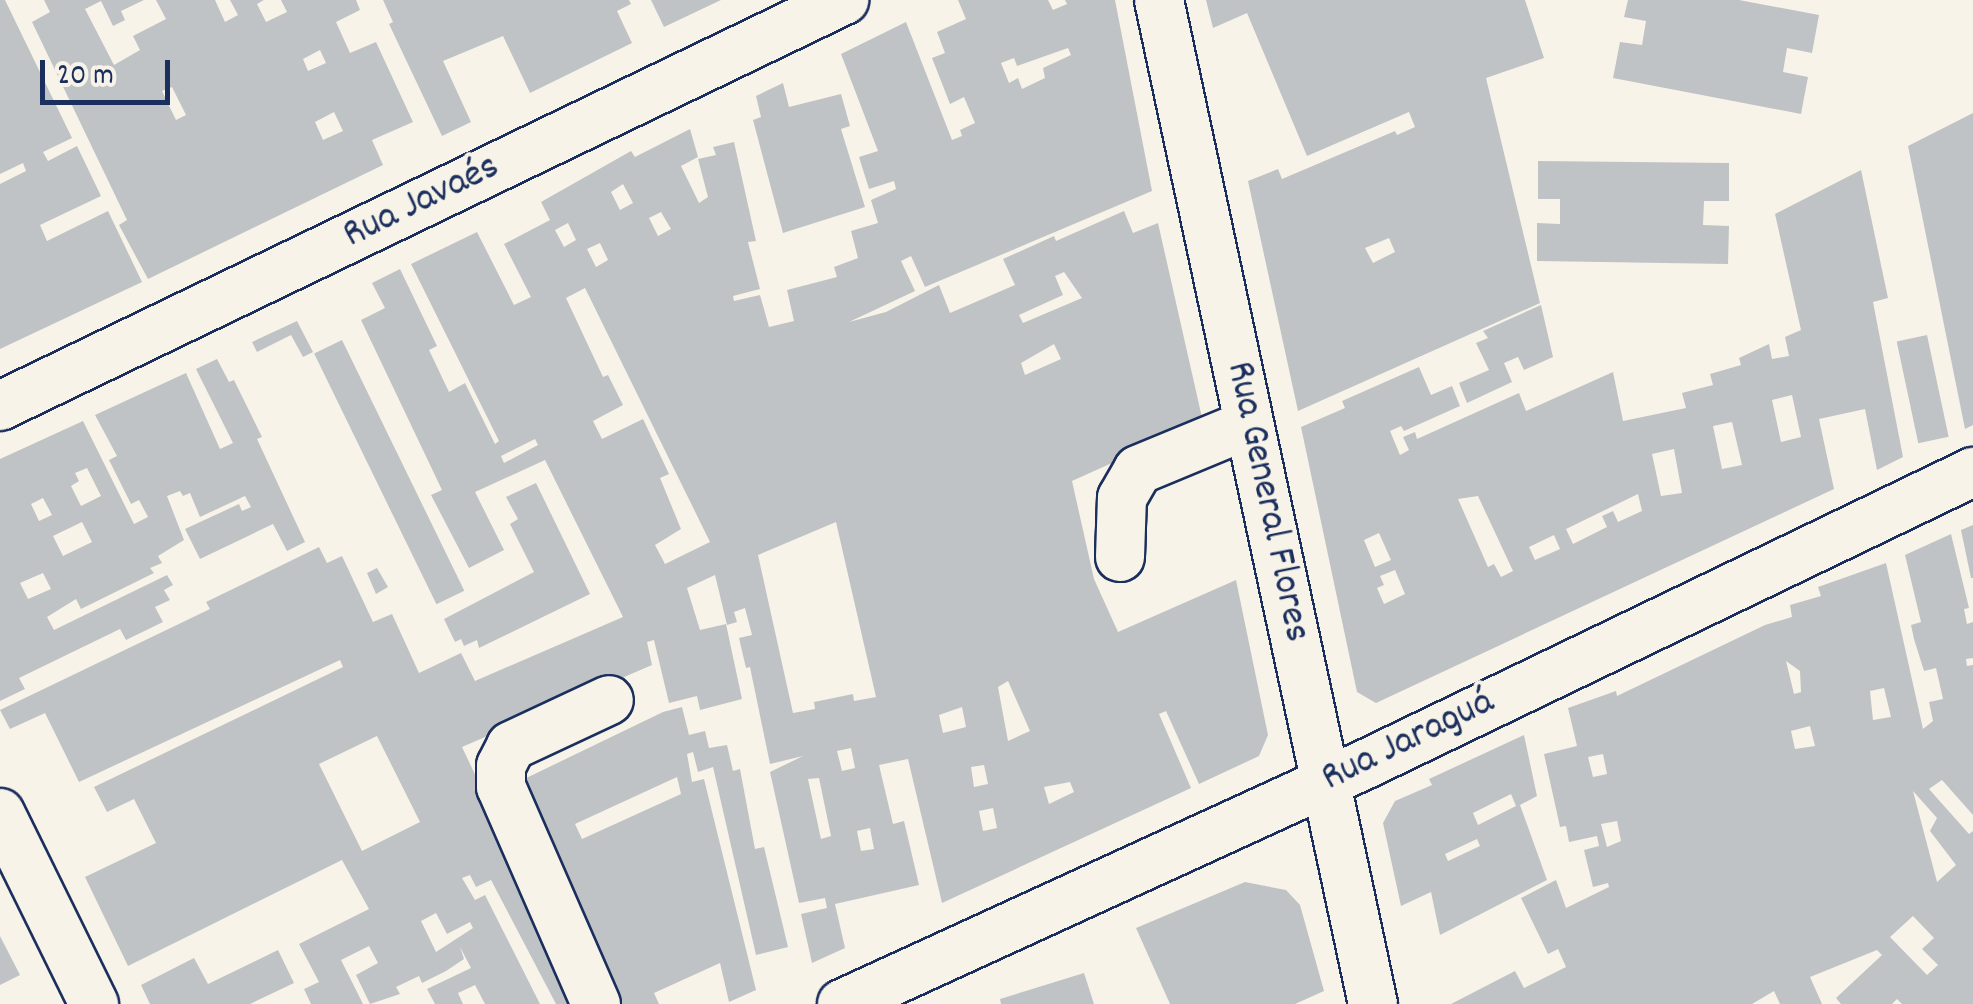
<!DOCTYPE html>
<meta charset="utf-8">
<style>
body{margin:0}
#map{position:relative;width:1973px;height:1004px;overflow:hidden;background:#f7f3e8;font-family:Dekko,sans-serif}
div>[style]{position:absolute}
.building>*{inset:0;background:#c0c3c5;transform-origin:0 0}
.roads{filter:drop-shadow(2px 0 #1b2f5e) drop-shadow(-2px 0 #1b2f5e) drop-shadow(0 2px #1b2f5e) drop-shadow(0 -2px #1b2f5e)}
.minor>*{height:48px;margin:-24px;padding:0 24px;transform-origin:24px;border-radius:24px;background:#f7f3e8}
span{translate:-50% -50%;white-space:nowrap;text-align:center;line-height:1.15;-webkit-text-stroke:8px #f7f3e8;paint-order:stroke}
.street-label{font-size:40px;color:#1b2f5e}
.scale{position:absolute;left:40px;top:60px;width:130px;height:45px;box-sizing:border-box;border:5px solid #1b2f5e;border-top:0;padding-left:12px;font-size:30px;line-height:35px;white-space:nowrap;color:#1b2f5e;-webkit-text-stroke:8px #f7f3e8;paint-order:stroke}
</style>
<div id="map">
<div class="building">
<div style="clip-path:polygon(0 0,5px 0,72px 138px,43px 152px,48px 161px,77px 146px,101px 196px,40px 225px,47px 241px,108px 211px,142px 282px,0 349px,0 184px,26px 171px,23px 163px,0 174px)"></div>
<div style="clip-path:polygon(evenodd,44px 0,144px 0,121px 11px,125px 20px,113px 26px,101px 1px,85px 9px,114px 65px,140px 50px,133px 36px,166px 19px,156px 0,215px 0,225px 22px,238px 15px,230px 0,264px 0,257px 4px,266px 22px,287px 12px,281px 0,356px 0,360px 10px,336px 22px,350px 53px,376px 42px,413px 122px,372px 140px,383px 165px,148px 279px,119px 225px,127px 220px,32px 22px,50px 12px,44px 0,320px 50px,326px 63px,308px 71px,303px 59px,320px 50px,44px 0,172px 87px,186px 115px,176px 120px,162px 91px,172px 87px,44px 0,334px 112px,343px 131px,323px 140px,315px 122px,334px 112px)"></div>
<div style="clip-path:polygon(383px 0,629px 0,631px 4px,617px 11px,632px 43px,530px 93px,503px 36px,443px 61px,471px 122px,442px 136px,389px 24px,393px 22px)"></div>
<div style="clip-path:polygon(651px 0,721px 0,664px 27px)"></div>
<div style="clip-path:polygon(evenodd,958px 0,1048px 0,1053px 10px,1067px 4px,1065px 0,1115px 0,1152px 191px,925px 287px,911px 256px,901px 261px,915px 291px,849px 322px,886px 312px,939px 285px,950px 313px,1015px 285px,1003px 259px,1054px 236px,1056px 241px,1124px 211px,1133px 233px,1158px 223px,1203px 422px,1072px 481px,1094px 579px,1118px 632px,1236px 580px,1268px 735px,1259px 756px,1199px 784px,1166px 711px,1159px 714px,1191px 788px,942px 903px,908px 759px,879px 765px,893px 824px,904px 821px,919px 885px,835px 904px,845px 948px,812px 963px,801px 914px,827px 908px,825px 898px,799px 903px,770px 772px,803px 756px,770px 764px,750px 667px,746px 668px,739px 638px,752px 635px,745px 608px,734px 612px,737px 622px,727px 625px,715px 575px,687px 588px,700px 630px,726px 624px,742px 699px,700px 710px,697px 696px,669px 703px,654px 640px,647px 642px,652px 665px,462px 747px,584px 1004px,556px 1004px,491px 880px,476px 887px,470px 875px,462px 878px,475px 900px,485px 895px,540px 1004px,485px 1004px,475px 985px,458px 993px,463px 1004px,435px 1004px,427px 989px,471px 968px,460px 947px,464px 959px,446px 971px,422px 983px,419px 976px,396px 987px,400px 994px,370px 1004px,356px 975px,378px 963px,369px 946px,341px 960px,363px 1004px,311px 1004px,304px 989px,319px 982px,299px 944px,369px 909px,342px 860px,128px 966px,85px 877px,156px 843px,134px 799px,107px 812px,94px 787px,343px 667px,340px 660px,79px 782px,45px 713px,10px 729px,0 710px,210px 609px,206px 602px,319px 547px,327px 563px,342px 556px,373px 622px,392px 614px,419px 673px,461px 653px,475px 681px,623px 617px,545px 460px,475px 492px,504px 550px,469px 568px,431px 495px,442px 490px,361px 320px,385px 308px,372px 283px,400px 269px,437px 346px,429px 350px,449px 392px,465px 383px,495px 444px,499px 441px,411px 264px,477px 232px,514px 305px,531px 297px,504px 244px,550px 220px,541px 202px,631px 151px,635px 157px,690px 129px,698px 157px,681px 166px,699px 203px,708px 197px,698px 159px,716px 155px,713px 147px,734px 142px,756px 241px,748px 242px,760px 289px,733px 296px,734px 301px,760px 295px,769px 327px,794px 321px,787px 290px,837px 277px,834px 267px,858px 258px,851px 231px,878px 223px,871px 200px,896px 189px,894px 181px,869px 189px,859px 157px,878px 151px,841px 54px,906px 22px,952px 140px,962px 136px,960px 130px,975px 123px,964px 97px,950px 104px,932px 58px,945px 53px,937px 32px,966px 19px,958px 0,1068px 48px,1071px 55px,1043px 68px,1045px 78px,1022px 89px,1018px 78px,1009px 83px,1001px 63px,1014px 58px,1017px 66px,1068px 48px,958px 0,623px 184px,633px 203px,620px 210px,611px 192px,623px 184px,958px 0,661px 212px,671px 229px,658px 236px,649px 218px,661px 212px,958px 0,568px 223px,576px 240px,564px 247px,555px 230px,568px 223px,958px 0,600px 243px,608px 260px,596px 267px,587px 249px,600px 243px,958px 0,1064px 272px,1082px 298px,1023px 323px,1019px 315px,1063px 295px,1055px 276px,1064px 272px,958px 0,585px 288px,710px 542px,665px 564px,655px 545px,681px 529px,660px 478px,669px 474px,643px 419px,602px 439px,593px 421px,623px 405px,608px 375px,603px 377px,566px 298px,585px 288px,958px 0,1054px 344px,1061px 359px,1025px 375px,1021px 363px,1054px 344px,958px 0,535px 439px,538px 445px,504px 463px,501px 456px,535px 439px,958px 0,836px 522px,876px 697px,854px 701px,853px 694px,814px 702px,815px 709px,793px 713px,758px 555px,836px 522px,958px 0,1008px 681px,1030px 731px,1008px 741px,998px 687px,1008px 681px,958px 0,962px 707px,966px 727px,943px 733px,939px 715px,962px 707px,958px 0,377px 736px,420px 822px,362px 851px,319px 764px,377px 736px,958px 0,851px 748px,855px 768px,842px 771px,837px 751px,851px 748px,958px 0,984px 765px,988px 784px,974px 787px,971px 767px,984px 765px,958px 0,819px 778px,831px 836px,821px 839px,808px 779px,819px 778px,958px 0,1070px 782px,1074px 792px,1049px 804px,1044px 787px,1070px 782px,958px 0,993px 808px,997px 828px,983px 831px,979px 811px,993px 808px,958px 0,870px 828px,874px 849px,861px 851px,857px 831px,870px 828px,958px 0,436px 913px,447px 934px,470px 922px,473px 928px,436px 952px,421px 921px,436px 913px)"></div>
<div style="clip-path:polygon(evenodd,1206px 0,1525px 0,1544px 58px,1486px 78px,1540px 303px,1298px 411px,1248px 181px,1278px 169px,1282px 179px,1395px 131px,1397px 135px,1415px 127px,1409px 112px,1307px 156px,1247px 13px,1213px 28px,1206px 0,1389px 238px,1395px 252px,1373px 263px,1365px 248px,1389px 238px)"></div>
<div style="clip-path:polygon(1628px 0,1739px 0,1819px 15px,1812px 53px,1787px 48px,1783px 72px,1808px 77px,1801px 114px,1613px 78px,1620px 42px,1642px 45px,1646px 21px,1624px 17px)"></div>
<div style="clip-path:polygon(783px 83px,789px 107px,841px 94px,850px 126px,841px 129px,865px 207px,783px 233px,753px 120px,761px 117px,756px 96px)"></div>
<div style="clip-path:polygon(1973px 113px,1973px 425px,1965px 429px,1908px 146px)"></div>
<div style="clip-path:polygon(1538px 161px,1729px 163px,1729px 201px,1704px 201px,1703px 225px,1729px 226px,1728px 264px,1537px 261px,1537px 223px,1560px 224px,1560px 199px,1538px 199px)"></div>
<div style="clip-path:polygon(evenodd,1861px 170px,1888px 298px,1873px 302px,1903px 457px,1877px 470px,1865px 409px,1819px 419px,1834px 489px,1376px 703px,1357px 692px,1301px 427px,1345px 408px,1342px 401px,1419px 367px,1431px 395px,1452px 386px,1460px 406px,1404px 431px,1401px 426px,1390px 431px,1400px 455px,1409px 450px,1403px 437px,1415px 432px,1417px 439px,1519px 393px,1526px 411px,1613px 372px,1623px 421px,1686px 408px,1682px 393px,1713px 385px,1710px 374px,1741px 365px,1739px 358px,1769px 344px,1772px 359px,1789px 356px,1785px 337px,1801px 330px,1775px 214px,1861px 170px,1792px 395px,1801px 437px,1781px 442px,1772px 400px,1792px 395px,1861px 170px,1732px 422px,1742px 465px,1722px 469px,1713px 426px,1732px 422px,1861px 170px,1674px 449px,1682px 493px,1661px 496px,1652px 454px,1674px 449px,1861px 170px,1638px 494px,1642px 511px,1618px 522px,1613px 511px,1602px 516px,1607px 527px,1573px 544px,1566px 529px,1638px 494px,1861px 170px,1478px 496px,1513px 571px,1501px 577px,1494px 564px,1488px 567px,1458px 499px,1478px 496px,1861px 170px,1379px 533px,1391px 560px,1375px 567px,1364px 540px,1379px 533px,1861px 170px,1554px 535px,1560px 549px,1535px 560px,1529px 547px,1554px 535px,1861px 170px,1395px 570px,1405px 594px,1384px 604px,1377px 588px,1384px 585px,1380px 576px,1395px 570px)"></div>
<div style="clip-path:polygon(1541px 305px,1553px 357px,1524px 370px,1518px 357px,1504px 363px,1512px 382px,1467px 403px,1459px 383px,1489px 370px,1476px 343px,1488px 338px,1483px 331px)"></div>
<div style="clip-path:polygon(297px 321px,313px 352px,303px 357px,291px 335px,257px 352px,252px 342px)"></div>
<div style="left:1927px;top:335px;width:104px;height:31px;rotate:78deg"></div>
<div style="left:342px;top:340px;width:279px;height:31px;rotate:64deg"></div>
<div style="clip-path:polygon(evenodd,217px 359px,229px 382px,234px 380px,262px 437px,257px 439px,305px 542px,287px 551px,273px 524px,200px 559px,185px 529px,239px 504px,242px 511px,251px 507px,245px 496px,200px 517px,190px 493px,183px 496px,180px 491px,167px 496px,184px 540px,158px 556px,162px 563px,150px 568px,154px 573px,81px 609px,76px 599px,47px 617px,54px 630px,167px 575px,173px 585px,164px 590px,170px 600px,155px 607px,163px 622px,126px 640px,120px 629px,19px 678px,25px 689px,0 701px,0 459px,83px 421px,134px 524px,148px 517px,139px 500px,131px 504px,109px 460px,117px 456px,95px 415px,186px 373px,220px 449px,233px 443px,196px 369px,217px 359px,87px 468px,101px 496px,81px 506px,71px 486px,79px 481px,75px 473px,87px 468px,217px 359px,43px 498px,52px 515px,39px 521px,31px 504px,43px 498px,217px 359px,82px 522px,92px 542px,63px 556px,53px 536px,82px 522px,217px 359px,43px 573px,51px 589px,28px 599px,20px 583px,43px 573px)"></div>
<div style="clip-path:polygon(536px 483px,590px 594px,479px 648px,477px 640px,464px 646px,461px 639px,455px 642px,444px 619px,534px 572px,510px 524px,518px 519px,506px 497px)"></div>
<div style="clip-path:polygon(1973px 525px,1973px 578px,1971px 578px,1961px 530px)"></div>
<div style="clip-path:polygon(evenodd,1951px 534px,1969px 608px,1964px 609px,1967px 624px,1973px 622px,1973px 658px,1966px 659px,1967px 666px,1973px 665px,1973px 815px,1942px 780px,1929px 789px,1969px 834px,1973px 831px,1973px 1004px,1902px 1004px,1897px 999px,1892px 1004px,1841px 1004px,1836px 998px,1882px 955px,1877px 950px,1810px 977px,1822px 1004px,1780px 1004px,1774px 991px,1752px 1004px,1451px 1004px,1515px 971px,1524px 988px,1566px 967px,1558px 949px,1548px 954px,1521px 898px,1556px 880px,1566px 908px,1609px 887px,1608px 883px,1593px 887px,1584px 850px,1599px 846px,1597px 836px,1569px 842px,1566px 826px,1560px 827px,1544px 754px,1577px 746px,1568px 708px,1616px 691px,1617px 696px,1765px 625px,1792px 617px,1790px 605px,1821px 596px,1818px 587px,1886px 563px,1923px 729px,1933px 721px,1929px 702px,1943px 699px,1936px 668px,1924px 671px,1914px 639px,1911px 625px,1921px 622px,1905px 555px,1951px 534px,1786px 661px,1800px 671px,1801px 692px,1794px 694px,1786px 661px,1951px 534px,1884px 688px,1891px 717px,1873px 720px,1870px 691px,1884px 688px,1951px 534px,1810px 726px,1815px 746px,1795px 749px,1791px 731px,1810px 726px,1951px 534px,1603px 754px,1607px 774px,1593px 777px,1588px 757px,1603px 754px,1951px 534px,1913px 791px,1937px 818px,1930px 831px,1956px 865px,1937px 882px,1913px 791px,1951px 534px,1617px 821px,1621px 841px,1607px 847px,1601px 824px,1617px 821px,1951px 534px,1913px 916px,1934px 938px,1922px 949px,1938px 965px,1927px 975px,1890px 937px,1913px 916px)"></div>
<div style="clip-path:polygon(377px 568px,388px 587px,376px 594px,367px 573px)"></div>
<div style="clip-path:polygon(evenodd,682px 707px,689px 735px,705px 731px,709px 748px,727px 745px,733px 771px,740px 769px,755px 849px,764px 847px,788px 947px,756px 955px,713px 767px,698px 772px,693px 752px,687px 754px,692px 782px,704px 779px,756px 990px,729px 1002px,720px 963px,654px 993px,659px 1004px,612px 1004px,518px 782px,663px 712px,682px 707px,677px 777px,681px 794px,582px 839px,575px 824px,677px 777px)"></div>
<div style="clip-path:polygon(evenodd,1524px 735px,1537px 796px,1520px 805px,1547px 880px,1440px 935px,1431px 892px,1401px 906px,1383px 823px,1395px 801px,1432px 785px,1429px 779px,1524px 735px,1511px 794px,1516px 806px,1478px 825px,1473px 813px,1511px 794px,1524px 735px,1477px 839px,1480px 846px,1448px 861px,1445px 854px,1477px 839px)"></div>
<div style="clip-path:polygon(1245px 882px,1286px 890px,1300px 905px,1324px 991px,1295px 1004px,1170px 1004px,1136px 928px)"></div>
<div style="clip-path:polygon(0 936px,20px 975px,0 985px)"></div>
<div style="clip-path:polygon(278px 950px,294px 983px,250px 1004px,150px 1004px,141px 985px,194px 958px,208px 984px)"></div>
<div style="clip-path:polygon(1084px 973px,1094px 1004px,1001px 1004px,1000px 999px)"></div>
</div>
<div class="roads">
<div class="minor">
<div style="left:1159px;top:0;width:1027px;rotate:77.97deg"></div>
<div style="left:0;top:406px;width:937px;rotate:-25.69deg"></div>
<div style="left:1120px;top:557px;width:59px;rotate:-88.1deg"></div>
<div style="left:1122px;top:498px;width:32px;rotate:-60deg"></div>
<div style="left:1138px;top:470px;width:120px;rotate:-22.5deg"></div>
<div style="left:0;top:813px;width:213px;rotate:63.8deg"></div>
<div style="left:596px;top:1004px;width:237px;rotate:-113.6deg"></div>
<div style="left:501px;top:787px;width:21px;rotate:-90deg"></div>
<div style="left:501px;top:766px;width:22px;rotate:-63deg"></div>
<div style="left:511px;top:746px;width:108px;rotate:-25.1deg"></div>
<div style="left:842px;top:1004px;width:576px;rotate:-24.61deg"></div>
<div style="left:1366px;top:764px;width:674px;rotate:-25.69deg"></div>
</div>
</div>
<div class="street-label">
<span style="left:422px;top:203px;rotate:-26deg">Rua Javaés</span>
<span style="left:1266px;top:502px;rotate:78deg">Rua General Flores</span>
<span style="left:1409px;top:742px;rotate:-26deg">Rua Jaraguá</span>
</div>
<div class="scale">20 m</div>
</div>
